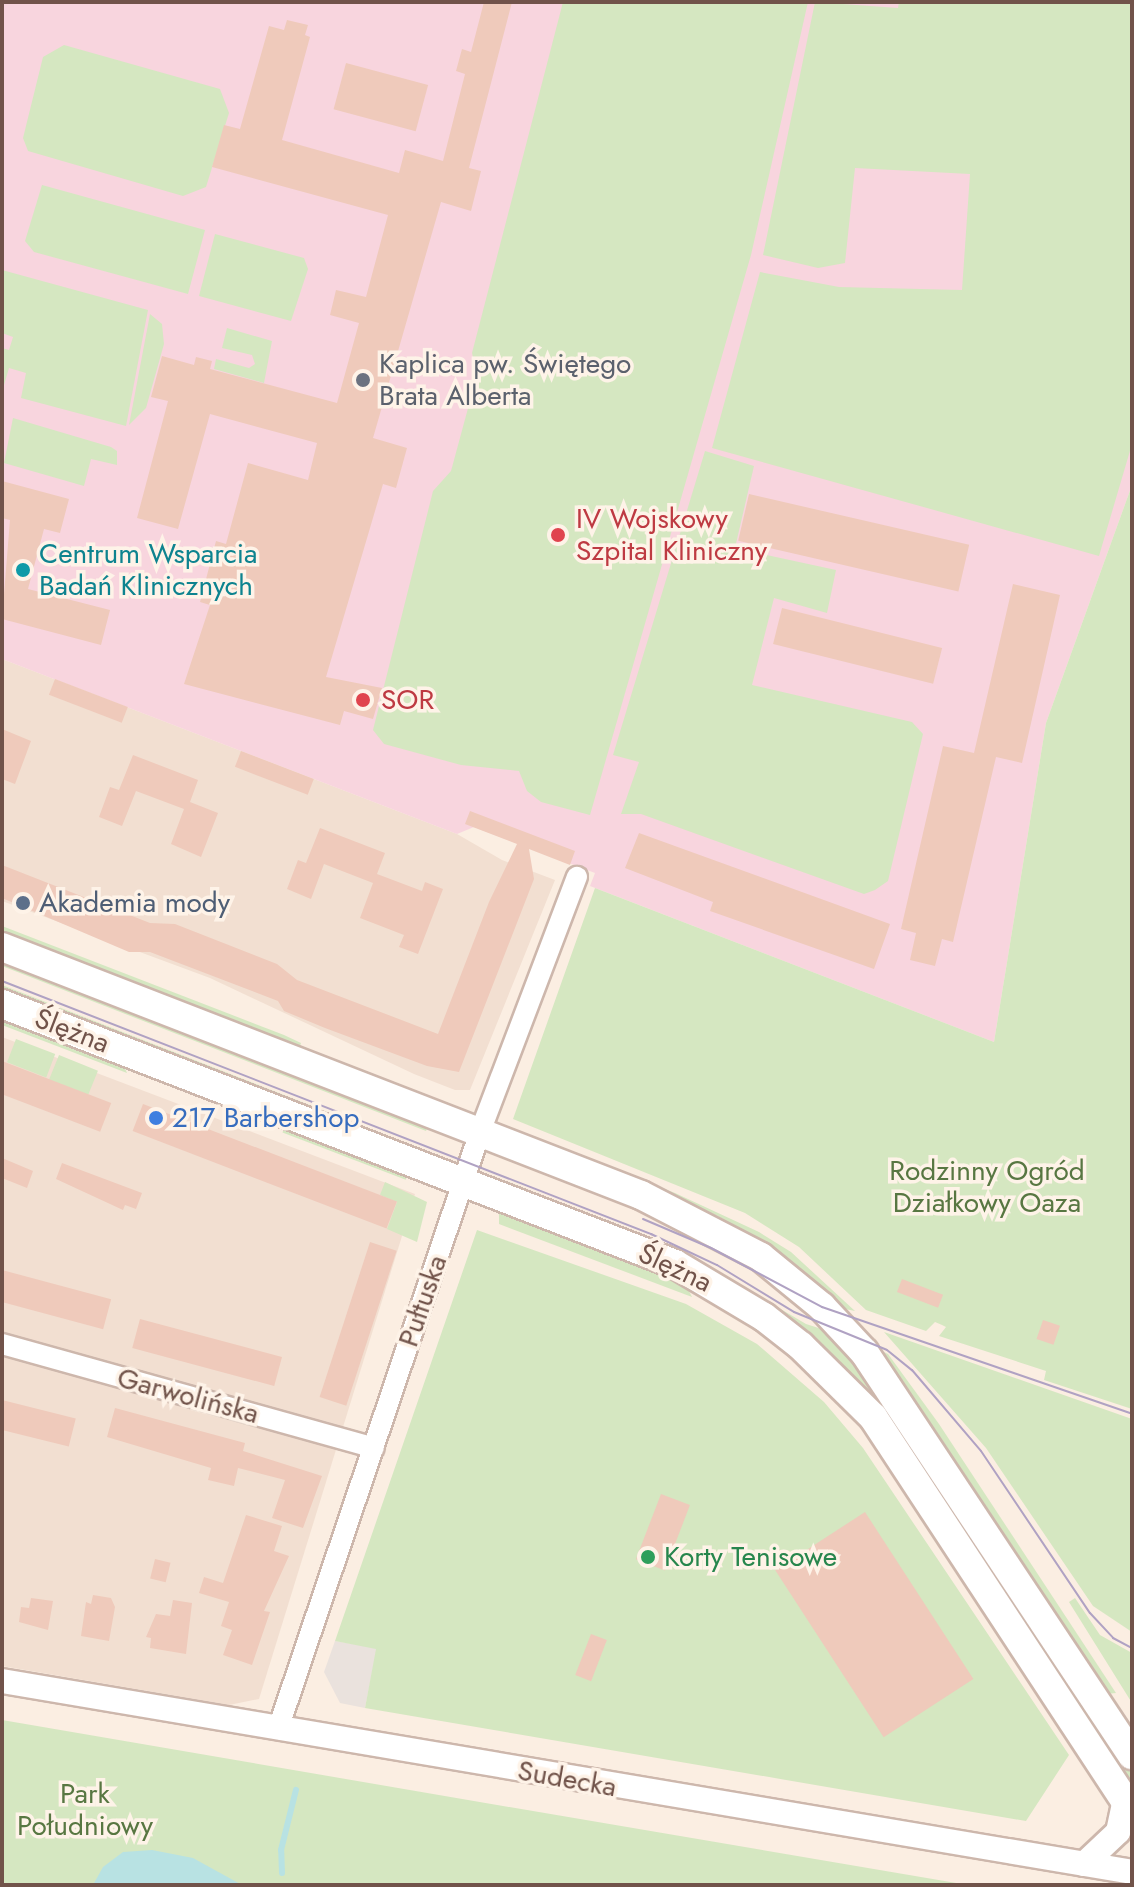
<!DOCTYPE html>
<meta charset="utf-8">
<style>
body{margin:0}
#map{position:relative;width:1134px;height:1887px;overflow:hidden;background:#fbeee2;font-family:Jost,sans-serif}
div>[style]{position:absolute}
.residential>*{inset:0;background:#f2dfd1}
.industrial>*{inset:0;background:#eae2dd}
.medical>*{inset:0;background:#f8d5de}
.green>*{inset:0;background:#d5e7c1;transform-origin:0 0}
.water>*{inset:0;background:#b8e2e3}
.stream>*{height:6px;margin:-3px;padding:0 3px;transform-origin:3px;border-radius:3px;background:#b8e2e3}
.building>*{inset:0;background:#efcabb;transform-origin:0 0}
.roads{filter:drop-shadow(2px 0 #cdb7ac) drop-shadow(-2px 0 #cdb7ac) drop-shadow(0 2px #cdb7ac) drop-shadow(0 -2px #cdb7ac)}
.minor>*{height:20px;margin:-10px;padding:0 10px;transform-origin:10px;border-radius:10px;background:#fff}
.tertiary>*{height:24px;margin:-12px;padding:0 12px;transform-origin:12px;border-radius:12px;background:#fff}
.secondary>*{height:28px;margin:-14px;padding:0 14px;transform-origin:14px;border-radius:14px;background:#fff}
.tram>*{height:2px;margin:-1px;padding:0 1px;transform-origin:1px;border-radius:1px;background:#b0a2c3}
.dots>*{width:22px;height:22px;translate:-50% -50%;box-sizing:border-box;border:4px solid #fef3e8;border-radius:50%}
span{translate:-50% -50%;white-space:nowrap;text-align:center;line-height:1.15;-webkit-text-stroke:7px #fef3e8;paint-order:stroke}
.worship-label{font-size:28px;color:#5b616d}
.left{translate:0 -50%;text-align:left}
.health-label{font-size:28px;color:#be3a42}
.culture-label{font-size:28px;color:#0d838f}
.service-label{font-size:28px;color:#4e5e75}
.street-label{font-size:28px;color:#71534a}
.shop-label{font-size:28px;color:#366cbe}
.park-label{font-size:28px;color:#587742}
.leisure-label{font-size:28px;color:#27864d}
.frame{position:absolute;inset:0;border:4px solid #71534a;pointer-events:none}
</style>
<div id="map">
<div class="residential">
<div style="clip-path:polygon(2px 659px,457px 834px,502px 860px,555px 880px,470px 1090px,455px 1090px,414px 1074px,210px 978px,2px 901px)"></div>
<div style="clip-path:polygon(2px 1037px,415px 1194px,259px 1699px,229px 1705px,2px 1666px)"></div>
</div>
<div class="industrial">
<div style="clip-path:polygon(335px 1641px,377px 1648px,365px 1708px,340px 1703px,324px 1672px)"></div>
</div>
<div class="medical">
<div style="clip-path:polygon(2px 2px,1132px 2px,1132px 485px,1046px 723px,994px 1042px,590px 886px,595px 873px,474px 827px,457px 834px,2px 659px)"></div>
</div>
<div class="green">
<div style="clip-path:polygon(563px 2px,808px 2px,751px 255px,590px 815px,541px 802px,527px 791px,519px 771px,461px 765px,384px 744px,373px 730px,433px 491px,451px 471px,477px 375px,472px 353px)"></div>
<div style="clip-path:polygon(815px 2px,898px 8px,899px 2px,1132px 2px,1132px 444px,1099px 556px,712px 448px,760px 272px,839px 287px,962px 290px,970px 174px,855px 168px,845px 263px,818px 268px,763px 255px)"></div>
<div style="clip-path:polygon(64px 45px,220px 89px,229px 113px,206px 187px,183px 196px,28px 151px,23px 138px,43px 57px)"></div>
<div style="clip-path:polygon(42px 185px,205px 230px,188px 294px,34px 252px,25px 241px)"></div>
<div style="clip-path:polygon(215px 234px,304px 258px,308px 269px,291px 321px,199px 296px)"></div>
<div style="clip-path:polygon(2px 270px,148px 310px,126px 426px,21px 398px,26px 373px,9px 368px,2px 392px,2px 348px,9px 350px,13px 337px,2px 333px)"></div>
<div style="clip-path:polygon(150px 314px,162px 324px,164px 344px,146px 408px,129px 425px)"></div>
<div style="clip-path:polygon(227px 328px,272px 341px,264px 383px,214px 369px,216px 359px,249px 368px,255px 364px,252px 355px,222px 348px)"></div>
<div style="clip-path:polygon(13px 418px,111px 447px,117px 451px,117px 465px,91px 459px,84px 486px,4px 463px)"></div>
<div style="clip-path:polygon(705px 451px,754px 466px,735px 548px,836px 570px,827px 613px,774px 598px,752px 685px,912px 722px,923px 734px,888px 881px,875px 890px,864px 894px,641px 814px,621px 814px,639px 762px,613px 755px)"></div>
<div style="clip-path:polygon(1132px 485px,1132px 1409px,1044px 1380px,1046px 1371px,939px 1336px,946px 1327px,942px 1325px,935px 1322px,926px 1331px,866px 1310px,799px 1247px,745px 1213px,513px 1119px,595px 888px,994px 1042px,1046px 723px)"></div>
<div style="clip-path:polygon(2px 926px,284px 1035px,301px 1043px,299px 1049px,2px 935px)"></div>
<div style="clip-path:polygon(2px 959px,429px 1123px,426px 1131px,2px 966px)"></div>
<div style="clip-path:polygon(2px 985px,330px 1113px,328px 1119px,2px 993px)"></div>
<div style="clip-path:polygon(2px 1017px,124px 1066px,127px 1073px,2px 1025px)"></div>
<div style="left:16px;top:1039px;width:42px;height:25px;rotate:21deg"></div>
<div style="left:59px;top:1055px;width:42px;height:27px;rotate:22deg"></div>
<div style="left:285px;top:1126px;width:132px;height:7px;rotate:21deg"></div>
<div style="clip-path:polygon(530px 1136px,675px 1193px,759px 1232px,791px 1252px,855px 1311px,840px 1308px,777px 1253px,718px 1216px)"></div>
<div style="clip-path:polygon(385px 1182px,427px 1202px,417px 1242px,387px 1229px,397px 1202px,380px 1195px)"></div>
<div style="clip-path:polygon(509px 1182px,689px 1255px,806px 1324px,831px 1332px,866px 1375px,1101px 1724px,1132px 1772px,1132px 1789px,834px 1359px,507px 1188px)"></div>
<div style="clip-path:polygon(499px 1210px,685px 1283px,692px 1297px,499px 1224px)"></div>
<div style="clip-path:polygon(477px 1230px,686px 1304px,757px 1344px,824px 1402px,863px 1448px,1069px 1755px,1026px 1821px,365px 1708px,376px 1649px,335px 1641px)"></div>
<div style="clip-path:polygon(884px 1332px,1132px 1419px,1132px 1632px,1093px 1606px,986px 1448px)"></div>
<div style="clip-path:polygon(877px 1349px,888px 1354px,939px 1424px,1116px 1693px,1106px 1694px)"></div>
<div style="clip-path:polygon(1075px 1598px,1100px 1635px,1132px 1653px,1132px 1703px,1069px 1602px)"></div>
<div style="clip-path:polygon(2px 1720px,503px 1806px,968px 1885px,2px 1885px)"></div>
</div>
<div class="water">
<div style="clip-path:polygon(152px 1850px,193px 1858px,242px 1885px,93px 1885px,103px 1867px,123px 1852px)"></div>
</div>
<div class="stream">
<div style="left:282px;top:1873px;width:23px;rotate:-92deg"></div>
<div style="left:281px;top:1850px;width:62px;rotate:-76deg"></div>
</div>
<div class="building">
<div style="clip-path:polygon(484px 2px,512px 2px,469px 168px,481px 171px,471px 211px,441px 202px,373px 438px,407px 448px,396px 488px,383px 484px,326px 677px,382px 688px,373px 719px,344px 711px,340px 725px,184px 684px,210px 605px,200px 602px,216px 541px,226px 544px,248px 463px,308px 480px,317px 443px,210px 414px,178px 529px,137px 518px,168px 401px,151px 397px,162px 356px,194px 365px,196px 357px,212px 361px,210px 369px,337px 403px,359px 323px,330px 315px,336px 290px,366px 297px,388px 215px,212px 167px,224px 125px,240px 129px,269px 26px,284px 30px,287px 20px,308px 25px,305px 35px,310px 37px,282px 140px,399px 173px,405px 150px,443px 161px,465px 74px,456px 71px,462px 49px,471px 52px)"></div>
<div style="left:346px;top:63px;width:85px;height:48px;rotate:15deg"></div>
<div style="clip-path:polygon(2px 481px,69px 499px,60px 533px,44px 529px,28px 589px,110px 610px,101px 645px,2px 619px,10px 520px,2px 518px)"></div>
<div style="left:749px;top:494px;width:226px;height:48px;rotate:13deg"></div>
<div style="clip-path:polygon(1013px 584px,1060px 595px,1022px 763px,996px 757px,953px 942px,942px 939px,935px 966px,910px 960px,916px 933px,901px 929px,943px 746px,974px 753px)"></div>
<div style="left:782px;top:608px;width:165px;height:37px;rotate:14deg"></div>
<div style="left:55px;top:679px;width:78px;height:17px;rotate:21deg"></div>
<div style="clip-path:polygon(2px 729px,31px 741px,15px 784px,2px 779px)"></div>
<div style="left:241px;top:751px;width:78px;height:17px;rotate:21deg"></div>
<div style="clip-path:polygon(133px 755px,198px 780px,190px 802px,218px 813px,201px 857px,171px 844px,184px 809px,136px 791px,122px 826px,99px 817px,110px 787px,119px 790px)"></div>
<div style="clip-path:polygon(470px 811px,575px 851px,570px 865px,529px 849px,534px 879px,459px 1072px,427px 1066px,325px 1028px,284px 1011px,278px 1001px,150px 952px,129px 952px,2px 898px,2px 865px,150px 923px,175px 924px,277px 964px,297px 980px,438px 1034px,489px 902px,517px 844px,465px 824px)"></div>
<div style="clip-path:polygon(320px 828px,385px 853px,377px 874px,422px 891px,425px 882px,443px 889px,418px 954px,399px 947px,404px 935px,360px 918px,373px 883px,324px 864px,311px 899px,287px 889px,298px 860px,306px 863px)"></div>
<div style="clip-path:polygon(639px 833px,890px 924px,874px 969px,710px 911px,713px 902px,625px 868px)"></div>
<div style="left:2px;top:1061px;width:117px;height:31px;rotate:21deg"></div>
<div style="left:143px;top:1104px;width:272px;height:29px;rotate:21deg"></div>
<div style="clip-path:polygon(2px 1158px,33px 1171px,27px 1188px,2px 1178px)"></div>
<div style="clip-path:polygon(62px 1163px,142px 1193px,136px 1209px,125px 1205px,123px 1210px,56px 1179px)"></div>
<div style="left:370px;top:1242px;width:28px;height:163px;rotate:18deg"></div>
<div style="left:2px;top:1270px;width:113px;height:31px;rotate:15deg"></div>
<div style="left:902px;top:1279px;width:44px;height:14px;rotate:21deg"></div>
<div style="left:140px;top:1319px;width:147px;height:30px;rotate:15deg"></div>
<div style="left:1043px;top:1320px;width:18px;height:20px;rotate:19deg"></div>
<div style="left:2px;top:1400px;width:76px;height:29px;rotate:14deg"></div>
<div style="clip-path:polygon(115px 1408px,245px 1443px,243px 1451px,322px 1476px,303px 1528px,272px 1518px,285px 1480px,238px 1468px,234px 1486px,208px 1480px,211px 1468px,107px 1437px)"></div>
<div style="left:661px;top:1494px;width:31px;height:70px;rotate:21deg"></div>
<div style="left:865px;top:1512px;width:199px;height:107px;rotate:57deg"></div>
<div style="clip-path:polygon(246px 1515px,282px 1526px,274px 1551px,289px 1556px,264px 1611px,270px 1612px,252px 1665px,223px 1655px,232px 1630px,221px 1626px,229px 1602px,199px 1593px,204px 1577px,223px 1583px)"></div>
<div style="left:155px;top:1559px;width:16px;height:20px;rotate:14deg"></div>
<div style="clip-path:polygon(93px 1595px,111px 1598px,115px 1607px,109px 1641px,81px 1636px,86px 1602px,91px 1604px)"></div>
<div style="clip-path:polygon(31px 1598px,53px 1601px,48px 1630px,19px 1622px,21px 1607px,29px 1608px)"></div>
<div style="clip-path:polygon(173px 1600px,192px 1603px,186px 1654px,150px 1648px,151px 1638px,146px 1637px,156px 1614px,170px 1616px)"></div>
<div style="left:591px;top:1634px;width:17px;height:44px;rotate:21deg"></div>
</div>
<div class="roads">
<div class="minor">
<div style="left:2px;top:1344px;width:386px;rotate:15.6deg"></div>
<div style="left:278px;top:1729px;width:630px;rotate:-71.31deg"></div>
<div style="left:480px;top:1132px;width:273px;rotate:-69.2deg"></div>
</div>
<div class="tertiary">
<div style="left:2px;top:1681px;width:1146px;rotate:9.59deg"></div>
<div style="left:1084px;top:1864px;width:47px;rotate:-43.3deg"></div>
<div style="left:1118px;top:1832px;width:34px;rotate:-78deg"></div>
</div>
<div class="secondary">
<div style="left:2px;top:947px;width:685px;rotate:21.21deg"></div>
<div style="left:641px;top:1195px;width:135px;rotate:27.3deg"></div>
<div style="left:761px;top:1257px;width:79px;rotate:39.3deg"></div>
<div style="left:822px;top:1307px;width:62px;rotate:47deg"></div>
<div style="left:864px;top:1352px;width:484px;rotate:56.4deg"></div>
<div style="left:2px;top:1004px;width:721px;rotate:21.12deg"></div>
<div style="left:675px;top:1264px;width:104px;rotate:30.8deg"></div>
<div style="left:764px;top:1317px;width:47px;rotate:38.1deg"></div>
<div style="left:801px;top:1346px;width:101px;rotate:44.6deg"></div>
<div style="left:873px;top:1417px;width:472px;rotate:56.7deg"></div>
</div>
</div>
<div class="tram">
<div style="left:2px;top:981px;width:697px;rotate:21.3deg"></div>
<div style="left:651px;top:1234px;width:73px;rotate:25.2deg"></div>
<div style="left:717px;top:1265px;width:90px;rotate:31.4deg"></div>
<div style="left:794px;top:1312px;width:100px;rotate:22.2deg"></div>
<div style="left:887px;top:1350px;width:32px;rotate:39deg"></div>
<div style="left:912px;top:1370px;width:106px;rotate:49.6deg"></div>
<div style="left:981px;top:1451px;width:195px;rotate:56.1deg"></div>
<div style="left:1090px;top:1613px;width:34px;rotate:47deg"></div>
<div style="left:1113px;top:1638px;width:21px;rotate:28deg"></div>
<div style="left:643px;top:1219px;width:74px;rotate:23.1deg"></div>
<div style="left:711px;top:1248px;width:126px;rotate:28deg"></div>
<div style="left:822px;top:1307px;width:328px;rotate:19deg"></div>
</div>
<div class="dots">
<div style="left:363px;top:380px;background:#6b7280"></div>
<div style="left:558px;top:535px;background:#e0444e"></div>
<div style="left:23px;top:570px;background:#0f9aa8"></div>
<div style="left:363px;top:700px;background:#e0444e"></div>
<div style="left:23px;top:903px;background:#5c6f8a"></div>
<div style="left:156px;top:1118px;background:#3f7fe0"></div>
<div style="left:648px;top:1557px;background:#2e9e5b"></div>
</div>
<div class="worship-label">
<span class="left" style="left:379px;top:380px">Kaplica pw. Świętego<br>Brata Alberta</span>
</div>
<div class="health-label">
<span class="left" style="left:576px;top:535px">IV Wojskowy<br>Szpital Kliniczny</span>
<span class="left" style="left:381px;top:700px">SOR</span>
</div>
<div class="culture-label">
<span class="left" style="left:39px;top:570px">Centrum Wsparcia<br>Badań Klinicznych</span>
</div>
<div class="service-label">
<span class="left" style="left:39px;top:903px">Akademia mody</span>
</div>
<div class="street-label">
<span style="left:72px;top:1031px;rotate:21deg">Ślężna</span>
<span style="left:675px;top:1268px;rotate:25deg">Ślężna</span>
<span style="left:423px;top:1301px;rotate:-71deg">Pułtuska</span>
<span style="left:188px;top:1396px;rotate:15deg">Garwolińska</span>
<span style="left:567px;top:1779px;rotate:10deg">Sudecka</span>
</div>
<div class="shop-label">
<span class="left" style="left:172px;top:1118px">217 Barbershop</span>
</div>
<div class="park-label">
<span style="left:987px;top:1187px">Rodzinny Ogród<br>Działkowy Oaza</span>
<span style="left:85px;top:1810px">Park<br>Południowy</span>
</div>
<div class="leisure-label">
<span class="left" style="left:664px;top:1557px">Korty Tenisowe</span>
</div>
<div class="frame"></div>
</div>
